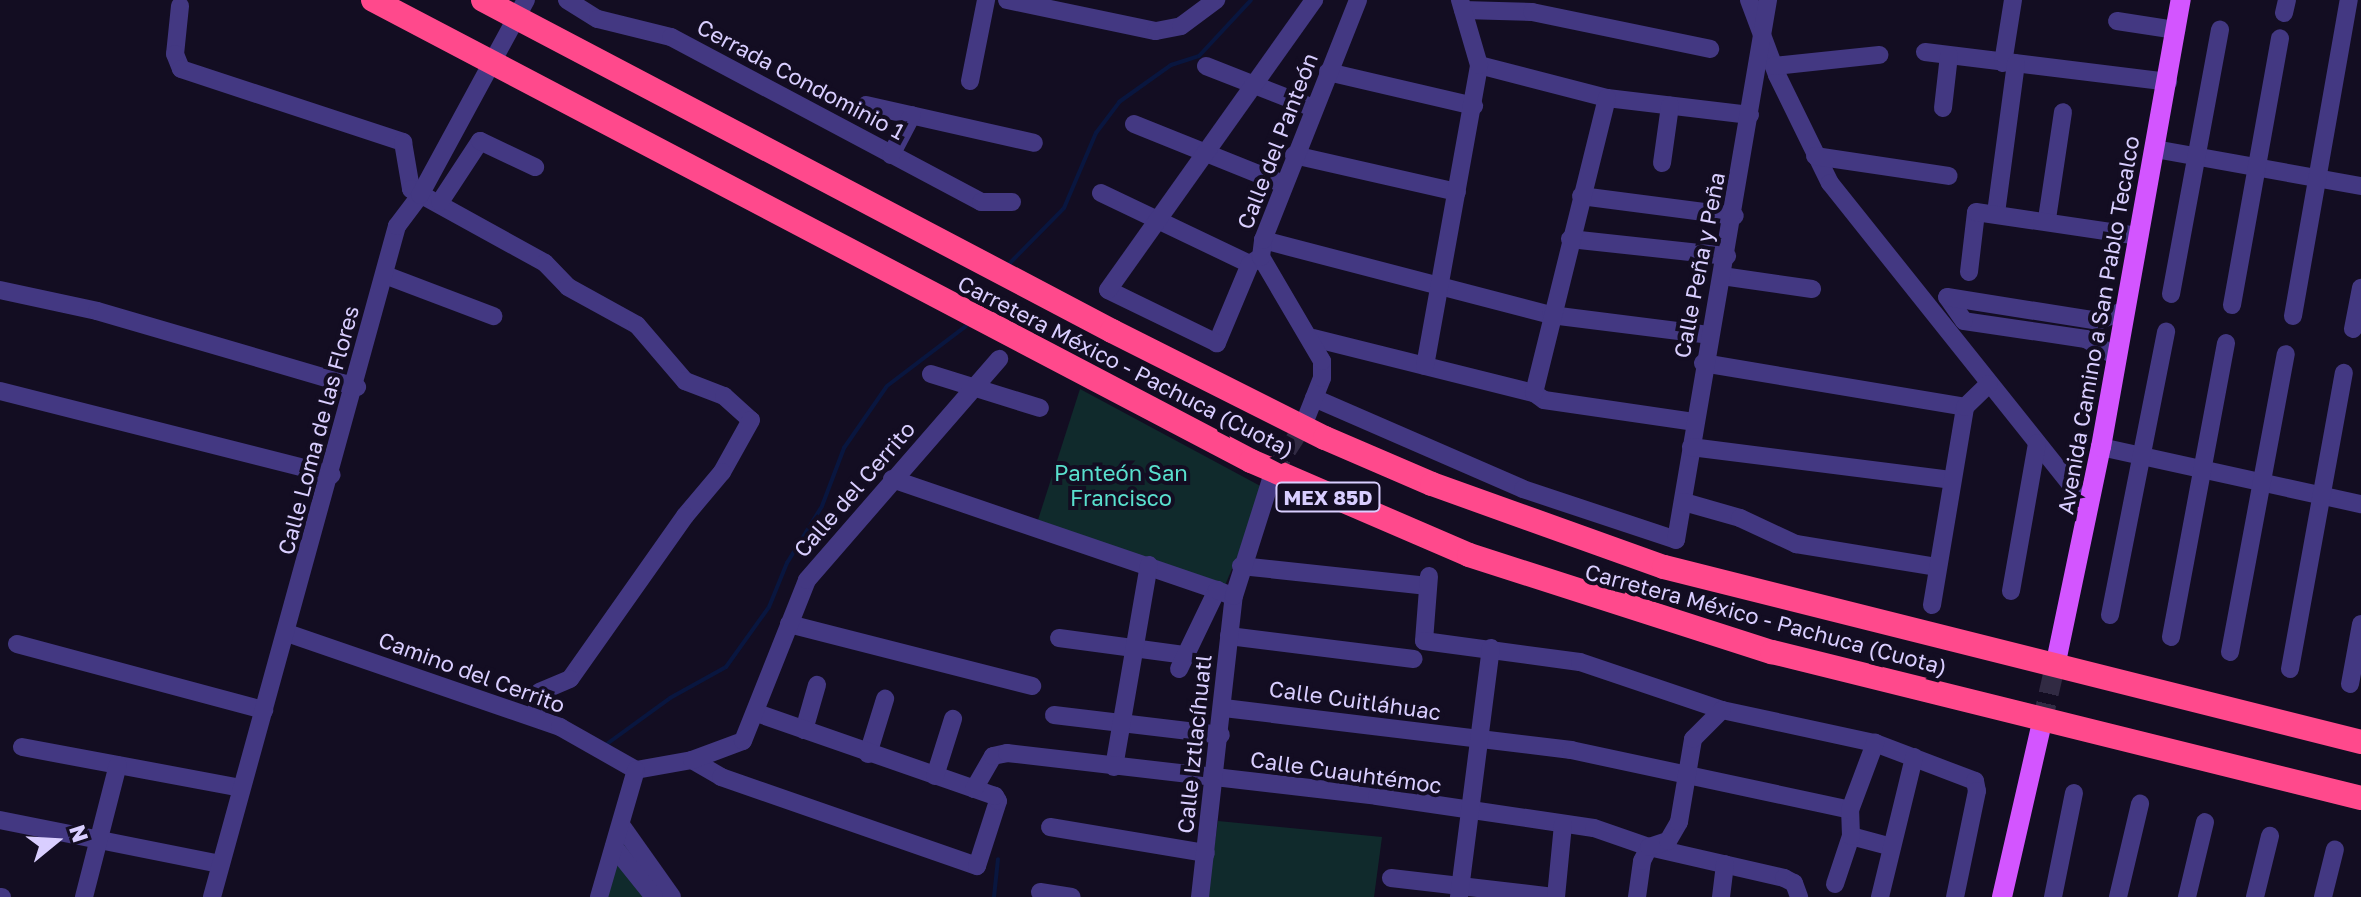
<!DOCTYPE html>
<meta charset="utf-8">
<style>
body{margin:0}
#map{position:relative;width:2361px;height:897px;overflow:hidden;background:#130d22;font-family:"Golos Text",sans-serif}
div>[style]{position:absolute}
.green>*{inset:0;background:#102a2c}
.stream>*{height:4px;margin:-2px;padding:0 2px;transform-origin:2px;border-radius:2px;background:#09163f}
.minor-tunnel>*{height:18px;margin-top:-9px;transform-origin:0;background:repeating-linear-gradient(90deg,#312a43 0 18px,transparent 0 27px)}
.major-tunnel>*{height:20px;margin-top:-10px;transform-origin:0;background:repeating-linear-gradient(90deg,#312a43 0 20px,transparent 0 30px)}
.minor>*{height:18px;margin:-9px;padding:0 9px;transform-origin:9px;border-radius:9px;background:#433882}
.major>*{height:20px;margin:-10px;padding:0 10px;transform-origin:10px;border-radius:10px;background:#d355ff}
.highway>*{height:24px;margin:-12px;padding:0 12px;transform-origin:12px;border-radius:12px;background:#ff498c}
span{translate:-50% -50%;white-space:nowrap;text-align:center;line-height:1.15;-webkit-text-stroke:8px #130d22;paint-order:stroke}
.shield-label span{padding:2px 6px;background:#130d22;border:2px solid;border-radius:6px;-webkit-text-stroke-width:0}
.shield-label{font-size:20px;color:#d9ceff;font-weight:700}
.street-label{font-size:22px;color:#d9ceff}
.park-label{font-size:22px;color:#59e0ce}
.north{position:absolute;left:16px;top:801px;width:80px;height:80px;-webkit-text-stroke:6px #130d22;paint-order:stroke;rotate:72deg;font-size:22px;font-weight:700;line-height:32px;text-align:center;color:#d9ceff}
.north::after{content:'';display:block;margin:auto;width:28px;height:36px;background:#d9ceff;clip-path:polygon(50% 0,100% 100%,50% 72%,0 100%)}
</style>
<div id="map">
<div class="green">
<div style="clip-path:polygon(1080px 389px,1266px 489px,1223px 590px,1037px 523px)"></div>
<div style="clip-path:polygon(624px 816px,658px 897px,602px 897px)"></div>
<div style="clip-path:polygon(1218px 821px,1382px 837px,1374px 897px,1207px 897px)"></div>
</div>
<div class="stream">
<div style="left:1006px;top:267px;width:83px;rotate:-45.5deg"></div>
<div style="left:1064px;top:208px;width:82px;rotate:-66.9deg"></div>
<div style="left:1096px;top:133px;width:39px;rotate:-53deg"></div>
<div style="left:1119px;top:102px;width:64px;rotate:-35.4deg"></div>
<div style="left:1171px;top:65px;width:29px;rotate:-18deg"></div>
<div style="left:1199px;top:56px;width:76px;rotate:-47.1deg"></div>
<div style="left:604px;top:746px;width:82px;rotate:-36deg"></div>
<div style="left:670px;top:698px;width:64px;rotate:-29deg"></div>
<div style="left:726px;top:667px;width:74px;rotate:-54.4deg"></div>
<div style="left:769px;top:607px;width:48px;rotate:-67.8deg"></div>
<div style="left:787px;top:563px;width:67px;rotate:-58.4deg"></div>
<div style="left:822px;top:506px;width:62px;rotate:-69.2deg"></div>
<div style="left:844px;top:448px;width:75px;rotate:-55.3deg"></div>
<div style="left:887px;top:386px;width:99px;rotate:-37.2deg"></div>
<div style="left:994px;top:897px;width:38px;rotate:-84deg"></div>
</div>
<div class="minor-tunnel">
<div style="left:1273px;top:473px;width:56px;rotate:-57.4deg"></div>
</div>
<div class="major-tunnel">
<div style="left:2042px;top:723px;width:68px;rotate:-77.2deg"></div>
</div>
<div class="minor">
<div style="left:567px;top:0;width:36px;rotate:32deg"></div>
<div style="left:598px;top:19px;width:75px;rotate:13.9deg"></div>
<div style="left:671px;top:37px;width:351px;rotate:28deg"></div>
<div style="left:981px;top:202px;width:31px"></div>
<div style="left:1007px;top:0;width:152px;rotate:11.8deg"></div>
<div style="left:1156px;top:31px;width:25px;rotate:-11deg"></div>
<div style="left:1181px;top:26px;width:44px;rotate:-36.6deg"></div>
<div style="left:1749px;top:0;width:80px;rotate:69.5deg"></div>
<div style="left:1777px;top:75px;width:120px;rotate:63.9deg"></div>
<div style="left:1830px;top:183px;width:415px;rotate:51.4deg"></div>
<div style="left:180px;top:6px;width:48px;rotate:95.9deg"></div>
<div style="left:175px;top:54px;width:16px;rotate:68deg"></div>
<div style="left:181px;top:69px;width:234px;rotate:18.2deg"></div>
<div style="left:403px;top:142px;width:48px;rotate:80.3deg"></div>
<div style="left:411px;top:189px;width:153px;rotate:28.9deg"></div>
<div style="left:545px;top:263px;width:33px;rotate:46deg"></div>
<div style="left:568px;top:287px;width:79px;rotate:28.8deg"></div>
<div style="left:637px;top:325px;width:74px;rotate:49.4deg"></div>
<div style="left:685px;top:381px;width:42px;rotate:21deg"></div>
<div style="left:724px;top:396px;width:36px;rotate:42deg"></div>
<div style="left:751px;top:420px;width:60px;rotate:119.1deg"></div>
<div style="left:722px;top:472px;width:57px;rotate:130.1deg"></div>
<div style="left:685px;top:516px;width:199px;rotate:125.2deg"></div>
<div style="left:570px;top:679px;width:33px;rotate:157deg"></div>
<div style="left:540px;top:692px;width:25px;rotate:101deg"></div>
<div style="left:1463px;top:10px;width:69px;rotate:1.7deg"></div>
<div style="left:1532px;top:12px;width:182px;rotate:11.7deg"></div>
<div style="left:2284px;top:13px;width:13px;rotate:-77deg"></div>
<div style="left:2117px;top:21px;width:60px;rotate:8.7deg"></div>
<div style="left:1925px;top:52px;width:245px;rotate:7deg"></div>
<div style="left:2003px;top:63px;width:64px;rotate:-81deg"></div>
<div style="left:1479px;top:65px;width:132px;rotate:14.5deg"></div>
<div style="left:1607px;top:98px;width:144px;rotate:6.8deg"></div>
<div style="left:1206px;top:66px;width:115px;rotate:21.4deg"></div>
<div style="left:1774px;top:66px;width:106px;rotate:-6deg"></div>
<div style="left:1328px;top:72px;width:150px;rotate:13.1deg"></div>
<div style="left:970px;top:81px;width:83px;rotate:-78.8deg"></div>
<div style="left:866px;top:105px;width:172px;rotate:12.7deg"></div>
<div style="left:1943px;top:108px;width:53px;rotate:-83.5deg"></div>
<div style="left:1134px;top:124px;width:158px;rotate:21.9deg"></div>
<div style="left:2155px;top:149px;width:209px;rotate:10.2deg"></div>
<div style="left:891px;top:155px;width:45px;rotate:-62.3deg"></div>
<div style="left:1294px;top:155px;width:167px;rotate:12.8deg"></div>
<div style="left:1815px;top:156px;width:135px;rotate:8.5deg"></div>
<div style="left:1662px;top:163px;width:58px;rotate:-82deg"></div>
<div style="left:1101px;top:193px;width:165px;rotate:25.5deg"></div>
<div style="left:1581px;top:196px;width:155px;rotate:7.4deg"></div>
<div style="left:440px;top:202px;width:73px;rotate:-56.7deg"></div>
<div style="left:480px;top:141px;width:61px;rotate:25.3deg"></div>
<div style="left:1996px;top:213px;width:151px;rotate:-82.4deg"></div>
<div style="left:2047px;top:219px;width:108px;rotate:-81.5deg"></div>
<div style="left:1570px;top:239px;width:158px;rotate:6.2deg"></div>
<div style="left:1263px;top:240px;width:298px;rotate:14.6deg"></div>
<div style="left:1551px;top:315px;width:159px;rotate:7.2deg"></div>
<div style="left:1261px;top:257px;width:13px;rotate:148deg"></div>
<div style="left:1250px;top:264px;width:86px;rotate:112.7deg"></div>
<div style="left:1217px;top:343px;width:121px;rotate:-154.1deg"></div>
<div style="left:1108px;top:290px;width:356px;rotate:-54.6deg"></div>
<div style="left:1969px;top:272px;width:60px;rotate:-83.3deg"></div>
<div style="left:1976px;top:212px;width:165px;rotate:8.4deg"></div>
<div style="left:385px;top:275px;width:116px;rotate:20.8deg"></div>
<div style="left:1722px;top:276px;width:91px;rotate:8.2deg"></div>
<div style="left:0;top:290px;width:99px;rotate:12.2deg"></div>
<div style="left:97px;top:311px;width:271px;rotate:16.3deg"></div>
<div style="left:2171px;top:294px;width:269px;rotate:-79.5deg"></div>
<div style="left:2232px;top:305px;width:271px;rotate:-79.8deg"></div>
<div style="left:2293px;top:316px;width:321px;rotate:-80deg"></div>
<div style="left:2353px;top:329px;width:42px;rotate:-79deg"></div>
<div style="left:1313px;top:338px;width:228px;rotate:14deg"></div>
<div style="left:1534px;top:393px;width:12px;rotate:35deg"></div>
<div style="left:1544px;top:400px;width:153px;rotate:8.3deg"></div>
<div style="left:2117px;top:357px;width:36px;rotate:-150deg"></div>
<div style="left:2086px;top:339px;width:123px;rotate:-171.6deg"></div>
<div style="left:1964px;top:321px;width:29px;rotate:-125deg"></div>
<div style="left:1947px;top:297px;width:153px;rotate:9deg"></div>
<div style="left:2098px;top:321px;width:29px;rotate:-22deg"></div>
<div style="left:1703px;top:363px;width:266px;rotate:9.5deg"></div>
<div style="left:1425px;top:366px;width:306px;rotate:-79.8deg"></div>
<div style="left:1479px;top:65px;width:68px;rotate:-106.3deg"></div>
<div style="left:931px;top:374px;width:114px;rotate:17.3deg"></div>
<div style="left:0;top:391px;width:342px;rotate:14.2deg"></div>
<div style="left:1534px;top:393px;width:304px;rotate:-76.1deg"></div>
<div style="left:1314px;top:398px;width:228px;rotate:23.5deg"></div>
<div style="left:1523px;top:489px;width:161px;rotate:18.4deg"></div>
<div style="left:1676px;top:540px;width:548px;rotate:-80.33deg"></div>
<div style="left:1303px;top:426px;width:52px;rotate:-68.4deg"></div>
<div style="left:1322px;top:378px;width:17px;rotate:-90deg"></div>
<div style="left:1322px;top:361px;width:121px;rotate:-120.4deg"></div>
<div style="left:1261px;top:257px;width:17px;rotate:-83deg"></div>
<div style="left:1263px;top:240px;width:258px;rotate:-68.4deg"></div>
<div style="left:1691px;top:447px;width:262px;rotate:7.2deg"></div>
<div style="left:2101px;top:447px;width:266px;rotate:12.4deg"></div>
<div style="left:892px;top:479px;width:343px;rotate:18.9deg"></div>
<div style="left:1684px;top:502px;width:58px;rotate:15.9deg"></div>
<div style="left:1740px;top:518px;width:62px;rotate:24.9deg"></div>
<div style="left:1796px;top:544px;width:142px;rotate:9.3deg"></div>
<div style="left:1241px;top:566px;width:188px;rotate:6.1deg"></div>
<div style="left:1429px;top:576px;width:65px;rotate:94.4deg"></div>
<div style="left:1424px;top:641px;width:157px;rotate:7.7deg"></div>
<div style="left:1580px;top:662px;width:150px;rotate:18.7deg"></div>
<div style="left:1722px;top:710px;width:157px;rotate:12.2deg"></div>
<div style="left:1875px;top:743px;width:107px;rotate:20.8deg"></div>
<div style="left:1975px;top:781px;width:10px;rotate:79deg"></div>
<div style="left:1977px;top:791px;width:108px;rotate:101.7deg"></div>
<div style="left:2011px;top:591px;width:150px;rotate:-80deg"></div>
<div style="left:1932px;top:605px;width:201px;rotate:-80.5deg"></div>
<div style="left:1965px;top:407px;width:33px;rotate:-44deg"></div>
<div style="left:2110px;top:615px;width:289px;rotate:-78.8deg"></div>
<div style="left:789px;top:624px;width:251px;rotate:14.3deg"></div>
<div style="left:287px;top:633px;width:289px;rotate:19deg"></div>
<div style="left:560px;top:727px;width:87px;rotate:29.5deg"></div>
<div style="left:1229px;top:636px;width:186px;rotate:7.1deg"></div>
<div style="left:2171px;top:637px;width:299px;rotate:-79.4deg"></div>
<div style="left:1059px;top:638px;width:126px;rotate:7.7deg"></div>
<div style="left:17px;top:644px;width:256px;rotate:15deg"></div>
<div style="left:2230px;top:652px;width:303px;rotate:-79.4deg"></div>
<div style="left:1179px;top:669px;width:88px;rotate:-64.3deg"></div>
<div style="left:1217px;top:590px;width:11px;rotate:22deg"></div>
<div style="left:2290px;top:669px;width:301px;rotate:-79.7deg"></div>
<div style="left:2350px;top:684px;width:61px;rotate:-79.6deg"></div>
<div style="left:1224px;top:708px;width:350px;rotate:6.9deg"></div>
<div style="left:1571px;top:750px;width:285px;rotate:12.1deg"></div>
<div style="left:1054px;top:715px;width:168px;rotate:6.8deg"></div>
<div style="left:804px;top:730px;width:47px;rotate:-73.9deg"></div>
<div style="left:22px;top:747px;width:223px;rotate:10.6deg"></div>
<div style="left:868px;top:754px;width:58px;rotate:-72.8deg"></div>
<div style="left:692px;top:760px;width:34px;rotate:30deg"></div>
<div style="left:721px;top:777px;width:271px;rotate:19.2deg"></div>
<div style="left:977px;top:866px;width:68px;rotate:-72.1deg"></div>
<div style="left:998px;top:801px;width:6px;rotate:-121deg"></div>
<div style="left:995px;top:796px;width:252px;rotate:-160.8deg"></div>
<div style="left:1114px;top:767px;width:205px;rotate:-80.2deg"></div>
<div style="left:636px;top:770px;width:57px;rotate:-10.1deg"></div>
<div style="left:692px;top:760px;width:54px;rotate:-20.4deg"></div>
<div style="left:743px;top:741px;width:173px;rotate:-68.3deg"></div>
<div style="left:807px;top:580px;width:293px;rotate:-49deg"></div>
<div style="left:935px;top:776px;width:60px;rotate:-72.5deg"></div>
<div style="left:974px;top:789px;width:38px;rotate:-60deg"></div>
<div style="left:993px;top:756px;width:14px;rotate:-12deg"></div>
<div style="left:1007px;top:753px;width:372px;rotate:6.6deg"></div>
<div style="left:1377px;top:796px;width:219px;rotate:8.4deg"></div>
<div style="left:1594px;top:828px;width:58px;rotate:19.1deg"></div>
<div style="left:1649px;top:847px;width:139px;rotate:12.9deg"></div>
<div style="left:1784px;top:878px;width:11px;rotate:27deg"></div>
<div style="left:1794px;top:883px;width:15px;rotate:70deg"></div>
<div style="left:0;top:820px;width:225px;rotate:11.3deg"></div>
<div style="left:621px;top:825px;width:88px;rotate:54.7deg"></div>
<div style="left:1050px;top:827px;width:158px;rotate:9.5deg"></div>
<div style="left:1851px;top:836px;width:42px;rotate:15deg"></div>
<div style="left:614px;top:847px;width:64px;rotate:51.3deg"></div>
<div style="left:1391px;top:878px;width:164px;rotate:6.6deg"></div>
<div style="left:1835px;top:884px;width:51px;rotate:-71.6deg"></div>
<div style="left:1851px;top:836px;width:26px;rotate:-92deg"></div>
<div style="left:1850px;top:810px;width:72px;rotate:-69.5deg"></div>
<div style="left:1040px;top:892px;width:32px;rotate:9deg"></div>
<div style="left:0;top:897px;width:2px"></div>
<div style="left:84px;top:897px;width:136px;rotate:-75.6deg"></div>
<div style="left:212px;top:897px;width:696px;rotate:-74.59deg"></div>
<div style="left:397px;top:226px;width:39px;rotate:-53deg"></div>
<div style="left:420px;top:195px;width:222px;rotate:-61.5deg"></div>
<div style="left:599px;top:897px;width:132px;rotate:-73.8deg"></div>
<div style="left:1200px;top:897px;width:303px;rotate:-83.6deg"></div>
<div style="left:1234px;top:596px;width:129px;rotate:-72.4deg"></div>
<div style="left:1459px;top:897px;width:251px;rotate:-82.7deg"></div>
<div style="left:1556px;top:897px;width:73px;rotate:-84.5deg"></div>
<div style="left:1637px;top:897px;width:36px;rotate:-82deg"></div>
<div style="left:1642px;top:861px;width:16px;rotate:-63deg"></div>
<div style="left:1649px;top:847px;width:20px;rotate:-18deg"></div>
<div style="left:1668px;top:841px;width:22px;rotate:-60deg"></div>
<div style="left:1679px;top:822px;width:84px;rotate:-80.4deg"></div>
<div style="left:1693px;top:739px;width:41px;rotate:-45deg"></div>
<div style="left:1721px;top:897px;width:33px;rotate:-83deg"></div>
<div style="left:1880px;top:897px;width:144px;rotate:-76.3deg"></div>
<div style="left:2053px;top:897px;width:106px;rotate:-78.6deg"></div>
<div style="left:2118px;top:897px;width:96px;rotate:-76.7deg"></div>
<div style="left:2187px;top:897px;width:77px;rotate:-76.5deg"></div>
<div style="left:2255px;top:897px;width:63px;rotate:-76.2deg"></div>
<div style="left:2323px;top:897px;width:49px;rotate:-76deg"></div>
</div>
<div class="major">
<div style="left:2057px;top:657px;width:215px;rotate:-78.2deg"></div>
<div style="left:2101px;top:447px;width:454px;rotate:-79.9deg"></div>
<div style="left:2002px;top:897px;width:179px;rotate:-77.1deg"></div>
</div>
<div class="highway">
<div style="left:373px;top:0;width:992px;rotate:27.7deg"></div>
<div style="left:1251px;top:461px;width:237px;rotate:23.3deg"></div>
<div style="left:1469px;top:555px;width:318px;rotate:17.8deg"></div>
<div style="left:1772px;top:652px;width:607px;rotate:13.92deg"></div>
<div style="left:483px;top:0;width:711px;rotate:27.75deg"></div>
<div style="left:1112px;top:331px;width:238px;rotate:26.7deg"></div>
<div style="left:1325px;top:438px;width:116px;rotate:23.3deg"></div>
<div style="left:1432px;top:484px;width:246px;rotate:19.7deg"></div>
<div style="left:1664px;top:567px;width:719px;rotate:14.09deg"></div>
</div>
<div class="shield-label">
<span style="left:1328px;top:497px">MEX 85D</span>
</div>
<div class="street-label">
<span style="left:801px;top:79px;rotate:28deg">Cerrada Condominio 1</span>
<span style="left:1277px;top:141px;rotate:-69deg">Calle del Panteón</span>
<span style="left:1699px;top:265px;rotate:-79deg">Calle Peña y Peña</span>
<span style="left:2098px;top:325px;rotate:-80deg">Avenida Camino a San Pablo Tecalco</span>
<span style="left:1126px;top:366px;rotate:27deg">Carretera México - Pachuca (Cuota)</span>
<span style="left:318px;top:430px;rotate:-75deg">Calle Loma de las Flores</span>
<span style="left:854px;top:489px;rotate:-49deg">Calle del Cerrito</span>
<span style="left:1766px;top:619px;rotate:15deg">Carretera México - Pachuca (Cuota)</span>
<span style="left:472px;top:672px;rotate:20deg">Camino del Cerrito</span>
<span style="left:1355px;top:700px;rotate:8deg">Calle Cuitláhuac</span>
<span style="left:1194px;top:744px;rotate:-84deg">Calle Iztlacíhuatl</span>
<span style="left:1346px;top:772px;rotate:8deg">Calle Cuauhtémoc</span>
</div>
<div class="park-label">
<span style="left:1121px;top:485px">Panteón San<br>Francisco</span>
</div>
<div class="north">N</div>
</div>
